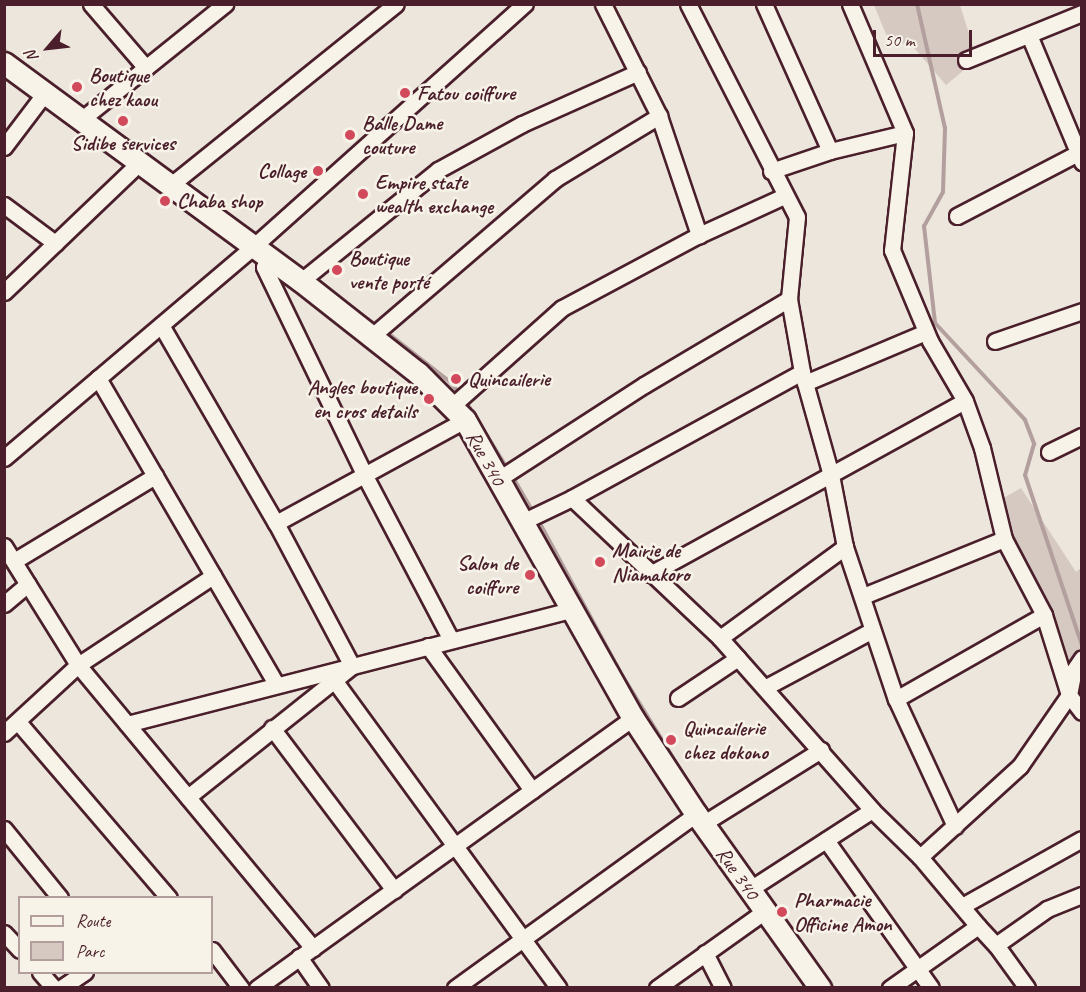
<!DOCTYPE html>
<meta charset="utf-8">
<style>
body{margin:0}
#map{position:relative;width:1086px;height:992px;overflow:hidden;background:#ece6dd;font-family:Caveat,sans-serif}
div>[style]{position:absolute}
.green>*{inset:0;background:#d5c9c2}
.stream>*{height:4px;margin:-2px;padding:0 2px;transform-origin:2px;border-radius:2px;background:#b39f9d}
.roads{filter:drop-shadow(2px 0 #4a1f2b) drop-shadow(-2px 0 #4a1f2b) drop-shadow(0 2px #4a1f2b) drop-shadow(0 -2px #4a1f2b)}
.street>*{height:15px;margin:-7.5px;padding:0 7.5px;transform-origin:7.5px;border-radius:7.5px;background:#f7f3e8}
.secondary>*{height:21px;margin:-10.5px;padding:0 10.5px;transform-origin:10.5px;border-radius:10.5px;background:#f7f3e8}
.dots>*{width:16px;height:16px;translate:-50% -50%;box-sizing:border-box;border:3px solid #f7f3e8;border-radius:50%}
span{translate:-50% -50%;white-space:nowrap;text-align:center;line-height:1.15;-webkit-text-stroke:5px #f7f3e8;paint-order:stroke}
.poi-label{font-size:21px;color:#4a1f2b;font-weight:700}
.left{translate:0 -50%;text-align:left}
.right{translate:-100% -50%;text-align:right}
.street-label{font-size:21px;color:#4a1f2b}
.frame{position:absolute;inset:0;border:6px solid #4a1f2b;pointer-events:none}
.legend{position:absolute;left:18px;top:896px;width:195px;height:78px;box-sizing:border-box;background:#f7f3e8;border:2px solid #b29e9c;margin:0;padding:8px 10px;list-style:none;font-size:18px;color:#4a1f2b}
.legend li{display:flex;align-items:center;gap:12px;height:30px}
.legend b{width:30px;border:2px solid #b29e9c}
.north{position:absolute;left:18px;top:18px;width:60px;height:60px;-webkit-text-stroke:4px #f7f3e8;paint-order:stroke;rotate:242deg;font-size:16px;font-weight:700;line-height:24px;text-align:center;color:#4a1f2b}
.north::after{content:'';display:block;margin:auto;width:21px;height:27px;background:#4a1f2b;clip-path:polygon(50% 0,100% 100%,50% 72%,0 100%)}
.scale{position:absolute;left:873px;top:30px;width:99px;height:27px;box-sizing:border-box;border:3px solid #4a1f2b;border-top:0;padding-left:8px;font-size:18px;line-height:21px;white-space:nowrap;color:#4a1f2b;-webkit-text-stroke:4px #f7f3e8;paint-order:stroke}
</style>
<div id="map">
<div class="green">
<div style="clip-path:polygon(874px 5px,960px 5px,977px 59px,946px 85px,910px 43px,890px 44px)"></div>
<div style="clip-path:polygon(1021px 488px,1076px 572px,1081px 568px,1081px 696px,995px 503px)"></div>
</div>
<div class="stream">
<div style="left:917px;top:4px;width:127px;rotate:77.3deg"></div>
<div style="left:945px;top:128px;width:64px;rotate:91.8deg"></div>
<div style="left:943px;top:192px;width:39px;rotate:119deg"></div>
<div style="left:924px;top:226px;width:98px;rotate:83.5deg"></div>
<div style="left:935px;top:323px;width:132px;rotate:47.1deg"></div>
<div style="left:1025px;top:420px;width:26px;rotate:69deg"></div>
<div style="left:1034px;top:444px;width:32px;rotate:106deg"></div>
<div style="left:1025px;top:475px;width:179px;rotate:71.5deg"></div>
<div style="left:4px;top:50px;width:11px;rotate:38deg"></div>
<div style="left:56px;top:88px;width:37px;rotate:36deg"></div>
<div style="left:94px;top:116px;width:102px;rotate:36.2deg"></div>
<div style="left:182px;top:180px;width:64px;rotate:36.7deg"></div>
<div style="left:349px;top:306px;width:35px;rotate:35deg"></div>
<div style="left:384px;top:330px;width:83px;rotate:38.1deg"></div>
<div style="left:449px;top:381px;width:18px;rotate:49deg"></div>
<div style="left:465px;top:400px;width:80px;rotate:58.3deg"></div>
<div style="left:511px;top:474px;width:44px;rotate:59.9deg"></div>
<div style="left:537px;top:518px;width:179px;rotate:61.6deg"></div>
<div style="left:622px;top:675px;width:135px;rotate:58.3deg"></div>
</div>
<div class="roads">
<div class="street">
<div style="left:91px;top:4px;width:84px;rotate:49.3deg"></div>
<div style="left:603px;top:4px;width:125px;rotate:63.4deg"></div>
<div style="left:659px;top:116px;width:126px;rotate:71.4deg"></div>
<div style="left:688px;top:4px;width:239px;rotate:62.9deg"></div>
<div style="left:797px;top:217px;width:82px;rotate:95.6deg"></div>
<div style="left:789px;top:299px;width:74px;rotate:79.9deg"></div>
<div style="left:802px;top:372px;width:107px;rotate:74.3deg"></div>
<div style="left:831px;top:475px;width:73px;rotate:79deg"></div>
<div style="left:845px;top:547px;width:160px;rotate:71.5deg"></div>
<div style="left:896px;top:699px;width:140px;rotate:65.1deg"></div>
<div style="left:764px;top:4px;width:161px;rotate:65.8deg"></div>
<div style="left:850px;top:4px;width:140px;rotate:66.9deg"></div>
<div style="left:905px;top:133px;width:118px;rotate:96.3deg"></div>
<div style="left:892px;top:250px;width:99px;rotate:67.3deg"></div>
<div style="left:930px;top:341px;width:69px;rotate:59.7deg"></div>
<div style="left:1029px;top:35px;width:138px;rotate:67.3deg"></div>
<div style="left:966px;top:60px;width:125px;rotate:-22.1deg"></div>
<div style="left:82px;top:119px;width:184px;rotate:-38.8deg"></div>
<div style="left:4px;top:147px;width:68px;rotate:-52.8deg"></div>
<div style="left:771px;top:171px;width:62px;rotate:-18.7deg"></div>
<div style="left:830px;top:151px;width:77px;rotate:-13.5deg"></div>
<div style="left:172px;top:184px;width:287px;rotate:-38.8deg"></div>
<div style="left:4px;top:205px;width:64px;rotate:36.7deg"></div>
<div style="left:957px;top:216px;width:136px;rotate:-27.5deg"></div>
<div style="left:269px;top:257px;width:11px;rotate:117deg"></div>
<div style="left:264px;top:267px;width:232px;rotate:64.2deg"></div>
<div style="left:365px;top:476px;width:185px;rotate:62.3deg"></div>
<div style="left:301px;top:281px;width:176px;rotate:-39deg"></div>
<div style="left:438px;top:170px;width:96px;rotate:-28.7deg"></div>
<div style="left:522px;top:124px;width:127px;rotate:-24.1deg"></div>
<div style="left:4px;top:292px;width:190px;rotate:-43.7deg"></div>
<div style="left:161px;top:325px;width:229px;rotate:59.9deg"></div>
<div style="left:276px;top:523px;width:162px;rotate:62deg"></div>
<div style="left:352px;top:666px;width:210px;rotate:141.4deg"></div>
<div style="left:372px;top:336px;width:241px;rotate:-40.6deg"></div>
<div style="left:555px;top:179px;width:122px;rotate:-31.2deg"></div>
<div style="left:995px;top:341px;width:92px;rotate:-19deg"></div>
<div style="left:802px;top:372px;width:262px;rotate:151.3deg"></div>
<div style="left:572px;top:498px;width:204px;rotate:43.4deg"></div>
<div style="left:720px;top:638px;width:230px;rotate:48.5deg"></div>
<div style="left:872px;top:810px;width:67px;rotate:44.4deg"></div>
<div style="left:920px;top:857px;width:90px;rotate:50deg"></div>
<div style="left:978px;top:926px;width:108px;rotate:144.8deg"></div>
<div style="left:98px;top:378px;width:355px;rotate:59.8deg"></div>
<div style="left:805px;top:383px;width:131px;rotate:-22.9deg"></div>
<div style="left:452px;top:406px;width:147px;rotate:-41.7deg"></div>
<div style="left:562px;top:308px;width:155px;rotate:-28.1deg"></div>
<div style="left:699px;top:235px;width:94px;rotate:-24.6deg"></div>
<div style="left:1049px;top:452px;width:37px;rotate:-26deg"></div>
<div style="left:4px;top:458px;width:329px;rotate:-40.3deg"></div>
<div style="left:255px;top:245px;width:362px;rotate:-41.8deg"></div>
<div style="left:497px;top:480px;width:175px;rotate:-32.9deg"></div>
<div style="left:644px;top:385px;width:169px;rotate:-30.7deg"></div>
<div style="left:522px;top:522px;width:55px;rotate:-25.6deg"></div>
<div style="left:276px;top:523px;width:215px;rotate:-28.6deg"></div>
<div style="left:4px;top:546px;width:140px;rotate:58.1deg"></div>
<div style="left:78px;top:665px;width:368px;rotate:50.3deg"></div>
<div style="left:14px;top:561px;width:165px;rotate:-31.1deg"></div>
<div style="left:650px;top:574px;width:359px;rotate:-28.8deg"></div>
<div style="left:965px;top:401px;width:50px;rotate:70.1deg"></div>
<div style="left:982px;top:448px;width:94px;rotate:76.4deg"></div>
<div style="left:1004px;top:539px;width:86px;rotate:62.2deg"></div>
<div style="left:1044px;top:615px;width:84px;rotate:72.6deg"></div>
<div style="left:1069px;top:695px;width:21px;rotate:53deg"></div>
<div style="left:863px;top:596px;width:152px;rotate:-22deg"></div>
<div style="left:4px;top:604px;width:31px;rotate:-40deg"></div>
<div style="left:720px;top:638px;width:155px;rotate:-36.1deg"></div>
<div style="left:428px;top:646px;width:178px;rotate:54.2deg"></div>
<div style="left:334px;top:680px;width:381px;rotate:53.9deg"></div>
<div style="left:766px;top:687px;width:119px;rotate:-28.1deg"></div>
<div style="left:678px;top:698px;width:72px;rotate:-33.7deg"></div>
<div style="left:896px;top:699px;width:170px;rotate:-29.6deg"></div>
<div style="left:18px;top:722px;width:232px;rotate:49.4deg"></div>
<div style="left:127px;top:724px;width:459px;rotate:-14.4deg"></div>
<div style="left:272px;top:728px;width:203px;rotate:53deg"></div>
<div style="left:4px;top:733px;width:100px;rotate:-42.6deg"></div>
<div style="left:78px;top:665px;width:162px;rotate:-33.4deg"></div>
<div style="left:704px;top:823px;width:138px;rotate:-32deg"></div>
<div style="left:4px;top:829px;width:89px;rotate:50.9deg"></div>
<div style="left:826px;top:840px;width:181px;rotate:54.6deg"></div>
<div style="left:920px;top:857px;width:135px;rotate:-42.3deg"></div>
<div style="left:1020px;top:766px;width:86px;rotate:-55.4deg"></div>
<div style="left:1069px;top:695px;width:25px;rotate:-79deg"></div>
<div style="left:1074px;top:670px;width:14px;rotate:-56deg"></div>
<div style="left:750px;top:889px;width:145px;rotate:-32.9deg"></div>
<div style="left:962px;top:906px;width:137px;rotate:-29.2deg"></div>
<div style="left:978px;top:926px;width:26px;rotate:47deg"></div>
<div style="left:996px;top:945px;width:53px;rotate:54.2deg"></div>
<div style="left:4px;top:933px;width:23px;rotate:47deg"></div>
<div style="left:996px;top:945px;width:62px;rotate:-35.2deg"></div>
<div style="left:1047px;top:909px;width:38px;rotate:-22deg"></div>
<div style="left:212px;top:950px;width:48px;rotate:52.7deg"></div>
<div style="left:705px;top:953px;width:39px;rotate:63deg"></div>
<div style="left:299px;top:957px;width:38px;rotate:55deg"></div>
<div style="left:40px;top:972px;width:21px;rotate:49deg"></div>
<div style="left:61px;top:988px;width:29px;rotate:-34deg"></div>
<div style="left:257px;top:988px;width:463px;rotate:-35.7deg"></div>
<div style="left:455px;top:988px;width:297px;rotate:-35.8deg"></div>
<div style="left:657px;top:988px;width:133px;rotate:-35.5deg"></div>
</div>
<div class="secondary">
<div style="left:4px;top:63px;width:368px;rotate:36.3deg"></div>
<div style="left:301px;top:281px;width:149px;rotate:38.2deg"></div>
<div style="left:418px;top:373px;width:66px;rotate:45deg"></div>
<div style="left:465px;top:420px;width:342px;rotate:60.6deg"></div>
<div style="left:633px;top:718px;width:115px;rotate:56.7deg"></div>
<div style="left:696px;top:814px;width:214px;rotate:54.5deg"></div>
</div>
</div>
<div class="dots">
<div style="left:77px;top:87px;background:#d1495b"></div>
<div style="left:405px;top:93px;background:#d1495b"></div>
<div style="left:123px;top:121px;background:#d1495b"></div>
<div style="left:350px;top:135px;background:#d1495b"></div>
<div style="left:318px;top:171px;background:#d1495b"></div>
<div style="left:363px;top:194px;background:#d1495b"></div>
<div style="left:165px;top:201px;background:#d1495b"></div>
<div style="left:337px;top:270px;background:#d1495b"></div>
<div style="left:456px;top:379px;background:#d1495b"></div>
<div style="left:429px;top:399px;background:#d1495b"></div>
<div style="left:600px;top:562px;background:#d1495b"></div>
<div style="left:530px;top:575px;background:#d1495b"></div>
<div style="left:671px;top:740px;background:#d1495b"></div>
<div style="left:782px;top:912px;background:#d1495b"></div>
</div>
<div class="poi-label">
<span class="left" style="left:89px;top:87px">Boutique<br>chez kaou</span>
<span class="left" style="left:417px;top:93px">Fatou coiffure</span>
<span class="left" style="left:362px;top:135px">Balle Dame<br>couture</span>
<span style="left:123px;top:143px">Sidibe services</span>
<span class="right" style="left:306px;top:171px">Collage</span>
<span class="left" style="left:375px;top:194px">Empire state<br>wealth exchange</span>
<span class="left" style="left:177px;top:201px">Chaba shop</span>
<span class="left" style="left:349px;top:270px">Boutique<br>vente porté</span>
<span class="left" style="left:468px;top:379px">Quincailerie</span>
<span class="right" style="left:417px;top:399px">Angles boutique<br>en cros details</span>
<span class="left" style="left:612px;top:562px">Mairie de<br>Niamakoro</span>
<span class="right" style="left:518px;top:575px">Salon de<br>coiffure</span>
<span class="left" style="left:683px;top:740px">Quincailerie<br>chez dokono</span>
<span class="left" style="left:794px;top:912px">Pharmacie<br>Officine Amon</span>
</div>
<div class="street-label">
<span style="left:486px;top:458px;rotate:61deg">Rue 340</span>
<span style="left:738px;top:873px;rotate:55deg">Rue 340</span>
</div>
<div class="frame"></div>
<ul class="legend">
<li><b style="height:8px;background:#f7f3e8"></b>Route</li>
<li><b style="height:16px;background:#d5c9c2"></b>Parc</li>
</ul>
<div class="north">N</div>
<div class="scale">50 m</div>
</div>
